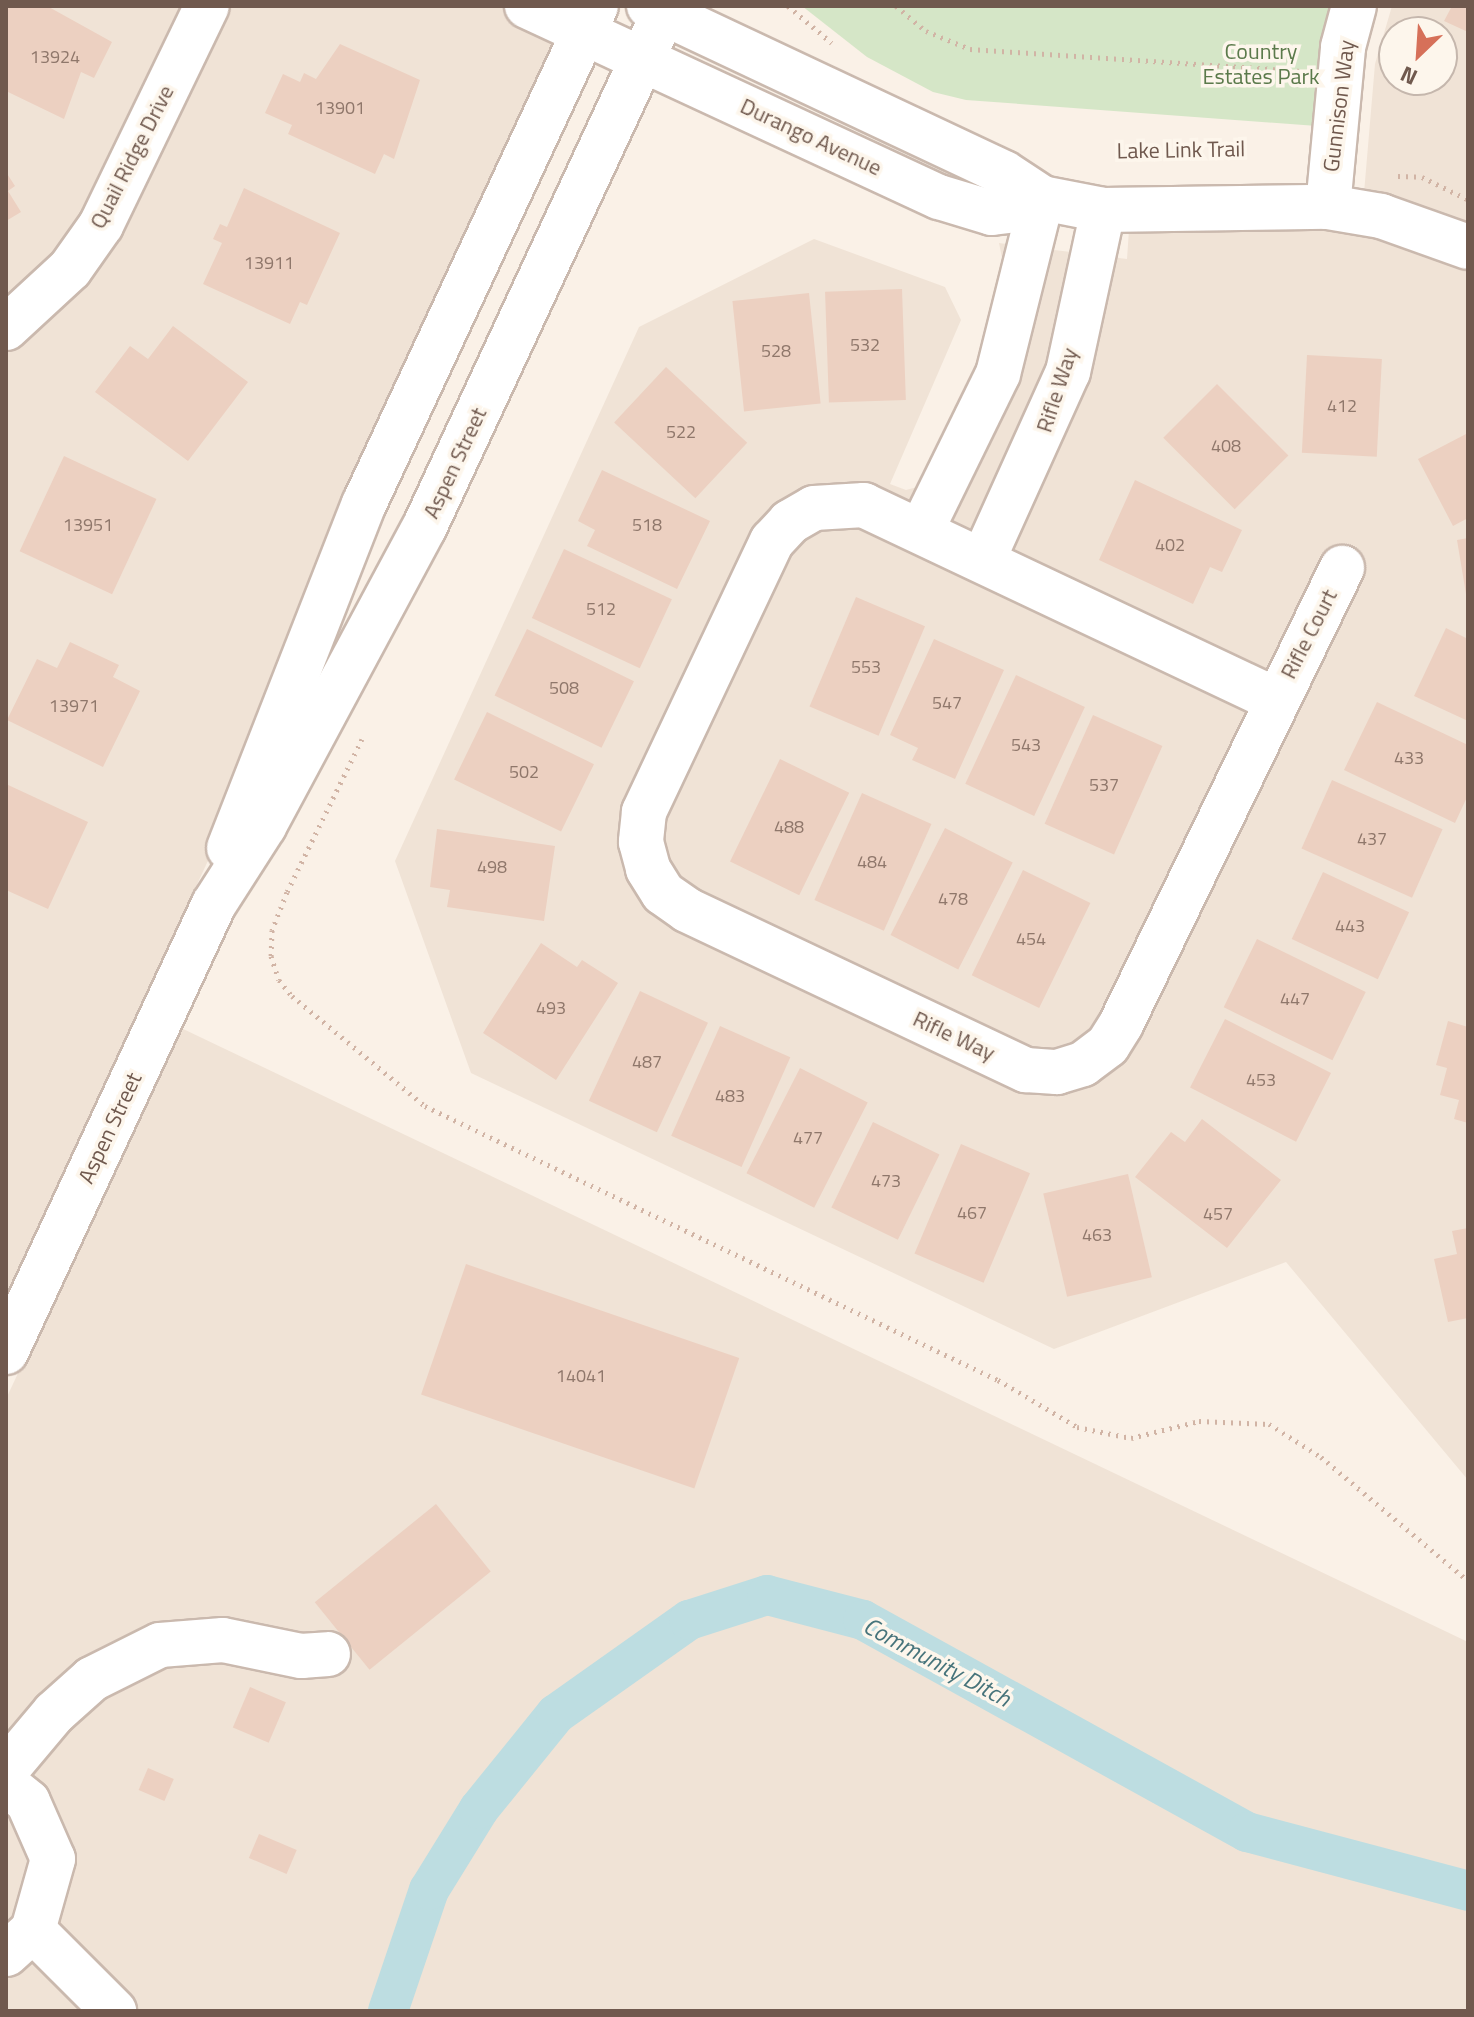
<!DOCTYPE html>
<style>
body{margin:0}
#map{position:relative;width:1474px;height:2017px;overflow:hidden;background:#faf1e7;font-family:"Titillium Web",sans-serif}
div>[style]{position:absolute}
.residential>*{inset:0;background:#f0e3d6}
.green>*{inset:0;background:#d5e6c7}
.canal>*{height:40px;margin:-20px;padding:0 20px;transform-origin:20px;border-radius:20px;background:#bddde1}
.building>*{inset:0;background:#ecd0c1;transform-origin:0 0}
.path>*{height:5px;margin-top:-2.5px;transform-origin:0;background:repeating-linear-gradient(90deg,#d1b4a5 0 2px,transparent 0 8px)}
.roads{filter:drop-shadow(2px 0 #cab9ae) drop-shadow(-2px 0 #cab9ae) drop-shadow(0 2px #cab9ae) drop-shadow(0 -2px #cab9ae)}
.minor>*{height:44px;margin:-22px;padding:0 22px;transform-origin:22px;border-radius:22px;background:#fff}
span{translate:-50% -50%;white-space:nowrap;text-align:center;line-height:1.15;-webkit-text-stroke:7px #fdf6ec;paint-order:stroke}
.number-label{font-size:18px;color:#8f776b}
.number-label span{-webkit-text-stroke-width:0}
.park-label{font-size:22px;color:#5b7a4b}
.street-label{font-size:22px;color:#70594e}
.water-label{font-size:24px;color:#47747b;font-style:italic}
.frame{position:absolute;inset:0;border:8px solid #70594e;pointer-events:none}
.north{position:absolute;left:1378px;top:16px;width:80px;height:80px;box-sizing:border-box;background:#fdf6ec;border:2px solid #c5b7ad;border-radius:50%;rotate:205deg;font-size:22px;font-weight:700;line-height:32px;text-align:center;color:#70594e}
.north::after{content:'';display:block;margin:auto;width:28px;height:36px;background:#d67059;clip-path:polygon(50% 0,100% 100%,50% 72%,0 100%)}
</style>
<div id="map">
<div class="residential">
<div style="clip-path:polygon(6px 6px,578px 6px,212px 852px,6px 1298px)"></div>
<div style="clip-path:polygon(evenodd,1392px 6px,1468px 6px,1468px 1480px,1286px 1262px,1054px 1349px,471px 1073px,395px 861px,639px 327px,814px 239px,945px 287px,961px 320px,890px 484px,906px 490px,925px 485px,984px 364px,1002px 258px,999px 243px,1127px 259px,1131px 201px,1364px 193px,1375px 64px,1392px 6px,1394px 32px,1442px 32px,1442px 80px,1394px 80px,1394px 32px)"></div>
<div style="clip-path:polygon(179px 1027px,1468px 1642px,1468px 2011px,6px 2011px,6px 1399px)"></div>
</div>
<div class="green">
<div style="clip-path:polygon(802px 6px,1334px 6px,1317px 126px,966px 100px,933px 92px,867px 57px)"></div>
</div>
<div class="canal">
<div style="left:388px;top:2011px;width:128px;rotate:-71.3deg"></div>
<div style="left:429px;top:1890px;width:95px;rotate:-58.3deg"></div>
<div style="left:479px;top:1809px;width:122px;rotate:-51deg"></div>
<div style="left:556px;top:1714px;width:163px;rotate:-35.3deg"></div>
<div style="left:689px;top:1620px;width:82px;rotate:-17.8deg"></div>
<div style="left:767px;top:1595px;width:99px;rotate:14.6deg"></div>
<div style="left:863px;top:1620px;width:439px;rotate:28.9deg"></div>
<div style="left:1247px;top:1832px;width:229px;rotate:14.9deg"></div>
</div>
<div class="building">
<div style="clip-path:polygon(6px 6px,47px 6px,112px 42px,94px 78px,81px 72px,64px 119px,6px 91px)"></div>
<div style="clip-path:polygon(1452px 6px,1468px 6px,1468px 32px,1444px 21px)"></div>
<div style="clip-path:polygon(340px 44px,420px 80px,394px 159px,384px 154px,375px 174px,288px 134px,292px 125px,265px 113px,283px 74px,300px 82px,304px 73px,316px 79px)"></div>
<div style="clip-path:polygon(6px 172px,15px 186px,8px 191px,21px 212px,6px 221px)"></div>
<div style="clip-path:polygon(244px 188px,340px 233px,307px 305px,300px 302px,290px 324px,203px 284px,222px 243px,213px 239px,220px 224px,227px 227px)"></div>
<div style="left:902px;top:289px;width:111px;height:77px;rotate:88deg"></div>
<div style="left:809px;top:293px;width:111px;height:77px;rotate:84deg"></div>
<div style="clip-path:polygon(173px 326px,248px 382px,188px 461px,95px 392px,130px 346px,148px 359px)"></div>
<div style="left:1307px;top:355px;width:75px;height:98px;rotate:3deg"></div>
<div style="left:666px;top:367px;width:111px;height:76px;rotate:43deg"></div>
<div style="left:1217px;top:384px;width:101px;height:76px;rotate:45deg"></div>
<div style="clip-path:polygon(1468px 433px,1468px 518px,1453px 526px,1418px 459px)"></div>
<div style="left:64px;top:456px;width:102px;height:105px;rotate:25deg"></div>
<div style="clip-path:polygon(602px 470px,710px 521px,677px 589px,587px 546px,595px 530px,578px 521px)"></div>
<div style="clip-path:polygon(1135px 480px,1242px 530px,1222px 572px,1210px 567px,1193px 604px,1099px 560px)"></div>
<div style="clip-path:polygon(1468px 538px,1468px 594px,1466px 594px,1457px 540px)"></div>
<div style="left:564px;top:549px;width:119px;height:76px;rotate:25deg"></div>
<div style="left:856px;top:597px;width:75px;height:119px;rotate:23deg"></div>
<div style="clip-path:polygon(1446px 628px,1468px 639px,1468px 721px,1414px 696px)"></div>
<div style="left:527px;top:629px;width:119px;height:74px;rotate:26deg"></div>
<div style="clip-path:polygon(934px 639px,1004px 670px,955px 779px,912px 760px,918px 748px,890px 735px)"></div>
<div style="clip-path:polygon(70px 642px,119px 665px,113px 677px,140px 691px,103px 767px,7px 720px,37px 659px,57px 668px)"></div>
<div style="left:1016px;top:675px;width:76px;height:120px;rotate:25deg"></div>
<div style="clip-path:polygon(1377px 702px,1468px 745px,1468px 795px,1455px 823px,1344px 770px)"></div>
<div style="left:487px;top:712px;width:119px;height:75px;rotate:26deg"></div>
<div style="left:1093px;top:715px;width:76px;height:119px;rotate:24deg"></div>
<div style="left:780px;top:759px;width:77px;height:114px;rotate:26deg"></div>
<div style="left:1332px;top:780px;width:121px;height:75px;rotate:24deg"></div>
<div style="clip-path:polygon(6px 784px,88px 822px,48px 909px,6px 890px)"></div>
<div style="left:862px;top:793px;width:76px;height:117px;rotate:24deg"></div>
<div style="left:945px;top:828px;width:76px;height:120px;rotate:27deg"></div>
<div style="clip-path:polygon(437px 829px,555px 846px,544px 921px,447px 907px,450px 890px,430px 887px)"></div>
<div style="left:1023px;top:870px;width:75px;height:117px;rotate:26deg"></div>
<div style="left:1323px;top:872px;width:95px;height:74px;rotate:25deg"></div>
<div style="left:1257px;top:939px;width:121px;height:76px;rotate:26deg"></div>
<div style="clip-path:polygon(541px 943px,577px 967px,582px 960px,618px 983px,556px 1080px,483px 1033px)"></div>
<div style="left:640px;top:991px;width:75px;height:121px;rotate:25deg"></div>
<div style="left:1225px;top:1019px;width:119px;height:77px;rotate:27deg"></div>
<div style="clip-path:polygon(1448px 1021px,1468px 1027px,1468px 1123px,1454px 1119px,1459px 1100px,1440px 1095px,1447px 1068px,1436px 1065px)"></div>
<div style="left:720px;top:1026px;width:77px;height:120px;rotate:24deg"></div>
<div style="left:800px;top:1068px;width:76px;height:118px;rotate:27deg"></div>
<div style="clip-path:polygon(1202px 1119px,1281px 1180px,1227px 1248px,1135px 1177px,1171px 1132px,1185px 1142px)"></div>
<div style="left:873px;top:1122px;width:74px;height:95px;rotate:26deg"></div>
<div style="left:961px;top:1144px;width:75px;height:119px;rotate:23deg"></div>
<div style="left:1128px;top:1174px;width:106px;height:87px;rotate:77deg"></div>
<div style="clip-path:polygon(1468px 1228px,1468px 1318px,1448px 1322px,1434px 1259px,1457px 1254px,1452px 1231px)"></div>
<div style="left:466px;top:1264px;width:289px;height:138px;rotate:19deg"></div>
<div style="left:436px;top:1504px;width:87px;height:156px;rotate:51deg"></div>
<div style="left:250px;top:1687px;width:39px;height:44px;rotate:23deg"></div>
<div style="left:148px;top:1768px;width:28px;height:24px;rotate:23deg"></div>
<div style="left:259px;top:1834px;width:41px;height:26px;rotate:23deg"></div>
</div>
<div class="path">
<div style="left:788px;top:6px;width:57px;rotate:40.1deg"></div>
<div style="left:896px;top:6px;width:39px;rotate:40deg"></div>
<div style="left:926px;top:31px;width:48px;rotate:22.2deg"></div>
<div style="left:970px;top:49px;width:332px;rotate:3.8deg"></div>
<div style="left:1398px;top:176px;width:24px;rotate:2deg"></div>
<div style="left:1422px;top:177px;width:50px;rotate:26.1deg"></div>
<div style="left:362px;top:739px;width:170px;rotate:116.1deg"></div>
<div style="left:287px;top:892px;width:41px;rotate:111.5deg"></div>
<div style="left:272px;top:930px;width:26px;rotate:92deg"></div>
<div style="left:271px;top:956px;width:25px;rotate:72deg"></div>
<div style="left:279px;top:980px;width:21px;rotate:51deg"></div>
<div style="left:292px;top:996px;width:173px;rotate:39.6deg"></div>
<div style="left:425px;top:1106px;width:635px;rotate:25.56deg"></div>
<div style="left:998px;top:1380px;width:92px;rotate:30.7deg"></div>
<div style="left:1077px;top:1427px;width:55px;rotate:11.5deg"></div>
<div style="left:1131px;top:1438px;width:70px;rotate:-14deg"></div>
<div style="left:1199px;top:1421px;width:70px;rotate:2.5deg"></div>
<div style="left:1269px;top:1424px;width:62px;rotate:32.4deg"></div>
<div style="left:1321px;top:1457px;width:192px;rotate:40.1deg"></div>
</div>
<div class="roads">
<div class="minor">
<div style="left:527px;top:6px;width:454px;rotate:24.9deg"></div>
<div style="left:939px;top:197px;width:55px;rotate:16.8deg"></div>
<div style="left:992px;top:213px;width:25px;rotate:-7deg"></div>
<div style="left:1017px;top:210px;width:28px;rotate:-26deg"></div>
<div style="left:649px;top:6px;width:392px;rotate:25.2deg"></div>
<div style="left:1004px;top:173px;width:45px;rotate:33.3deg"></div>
<div style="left:1042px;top:198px;width:62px;rotate:11.1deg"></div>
<div style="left:1103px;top:210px;width:225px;rotate:-0.8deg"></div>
<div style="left:1328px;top:207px;width:54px;rotate:9.6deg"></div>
<div style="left:1381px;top:216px;width:92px;rotate:19.6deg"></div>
<div style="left:1328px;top:207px;width:161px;rotate:-84.6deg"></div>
<div style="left:1343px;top:47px;width:42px;rotate:-75deg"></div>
<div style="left:6px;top:328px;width:87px;rotate:-42.7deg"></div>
<div style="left:70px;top:269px;width:54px;rotate:-54.8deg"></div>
<div style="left:101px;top:225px;width:243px;rotate:-64.2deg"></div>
<div style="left:921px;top:531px;width:175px;rotate:-63.9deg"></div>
<div style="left:998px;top:374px;width:181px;rotate:-76deg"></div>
<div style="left:983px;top:560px;width:206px;rotate:-65.7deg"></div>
<div style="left:1068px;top:372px;width:166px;rotate:-77.8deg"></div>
<div style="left:1276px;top:700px;width:456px;rotate:-154.7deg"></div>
<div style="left:864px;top:505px;width:50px;rotate:176.6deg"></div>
<div style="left:814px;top:508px;width:28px;rotate:150deg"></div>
<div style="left:790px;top:522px;width:26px;rotate:133deg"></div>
<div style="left:772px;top:541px;width:300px;rotate:115.3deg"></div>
<div style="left:644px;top:812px;width:30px;rotate:96deg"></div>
<div style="left:641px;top:842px;width:28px;rotate:75deg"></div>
<div style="left:648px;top:869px;width:28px;rotate:58deg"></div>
<div style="left:663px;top:893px;width:29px;rotate:35deg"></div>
<div style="left:687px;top:910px;width:375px;rotate:25.3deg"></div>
<div style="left:1026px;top:1070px;width:31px;rotate:4deg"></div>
<div style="left:1057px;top:1072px;width:27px;rotate:-17deg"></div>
<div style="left:1083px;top:1064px;width:31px;rotate:-37deg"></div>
<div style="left:1108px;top:1045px;width:25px;rotate:-58deg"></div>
<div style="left:1121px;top:1024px;width:507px;rotate:-64.14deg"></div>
<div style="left:229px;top:848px;width:370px;rotate:-68.6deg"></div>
<div style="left:364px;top:504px;width:549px;rotate:-65.02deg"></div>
<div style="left:6px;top:1352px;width:494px;rotate:-65.1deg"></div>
<div style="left:214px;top:904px;width:93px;rotate:-57.3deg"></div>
<div style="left:264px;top:826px;width:338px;rotate:-61.8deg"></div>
<div style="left:424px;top:528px;width:576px;rotate:-65.04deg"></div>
<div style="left:6px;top:1770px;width:75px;rotate:-49.9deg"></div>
<div style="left:54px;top:1713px;width:51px;rotate:-41.8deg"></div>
<div style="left:92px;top:1679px;width:76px;rotate:-26.6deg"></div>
<div style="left:160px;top:1645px;width:63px;rotate:-4.5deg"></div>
<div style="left:223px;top:1640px;width:80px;rotate:11.6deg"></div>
<div style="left:301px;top:1656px;width:27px;rotate:-4deg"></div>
<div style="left:6px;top:1784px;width:28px;rotate:39deg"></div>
<div style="left:28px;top:1802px;width:62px;rotate:66.3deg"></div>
<div style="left:53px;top:1859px;width:74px;rotate:105.7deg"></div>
<div style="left:33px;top:1930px;width:36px;rotate:138deg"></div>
<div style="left:33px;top:1930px;width:115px;rotate:45deg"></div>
</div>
</div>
<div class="number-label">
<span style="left:55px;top:57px">13924</span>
<span style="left:340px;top:108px">13901</span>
<span style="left:269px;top:263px">13911</span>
<span style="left:865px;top:345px">532</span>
<span style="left:776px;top:351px">528</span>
<span style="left:1342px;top:406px">412</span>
<span style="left:681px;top:432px">522</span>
<span style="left:1226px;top:446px">408</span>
<span style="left:88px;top:525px">13951</span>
<span style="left:647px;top:525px">518</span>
<span style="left:1170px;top:545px">402</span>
<span style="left:601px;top:609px">512</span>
<span style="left:866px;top:667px">553</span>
<span style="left:564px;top:688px">508</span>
<span style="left:947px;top:703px">547</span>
<span style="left:74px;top:706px">13971</span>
<span style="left:1026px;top:745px">543</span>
<span style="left:1409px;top:758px">433</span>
<span style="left:524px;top:772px">502</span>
<span style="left:1104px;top:785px">537</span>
<span style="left:789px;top:827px">488</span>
<span style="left:1372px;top:839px">437</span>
<span style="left:872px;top:862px">484</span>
<span style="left:492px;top:867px">498</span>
<span style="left:953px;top:899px">478</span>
<span style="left:1350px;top:926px">443</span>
<span style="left:1031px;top:939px">454</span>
<span style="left:1295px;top:999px">447</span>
<span style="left:551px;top:1008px">493</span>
<span style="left:647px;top:1062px">487</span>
<span style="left:1261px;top:1080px">453</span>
<span style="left:730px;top:1096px">483</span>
<span style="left:808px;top:1138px">477</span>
<span style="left:886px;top:1181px">473</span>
<span style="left:972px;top:1213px">467</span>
<span style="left:1218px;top:1214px">457</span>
<span style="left:1097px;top:1235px">463</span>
<span style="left:581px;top:1376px">14041</span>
</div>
<div class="park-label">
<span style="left:1261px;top:64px">Country<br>Estates Park</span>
</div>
<div class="street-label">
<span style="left:1339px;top:106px;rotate:-83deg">Gunnison Way</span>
<span style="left:811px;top:137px;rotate:25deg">Durango Avenue</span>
<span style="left:1181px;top:150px;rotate:-1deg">Lake Link Trail</span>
<span style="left:132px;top:157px;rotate:-63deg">Quail Ridge Drive</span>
<span style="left:1057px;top:390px;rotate:-72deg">Rifle Way</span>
<span style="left:455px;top:463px;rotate:-65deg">Aspen Street</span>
<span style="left:1309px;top:634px;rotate:-63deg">Rifle Court</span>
<span style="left:954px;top:1036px;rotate:25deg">Rifle Way</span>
<span style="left:110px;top:1128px;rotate:-65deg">Aspen Street</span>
</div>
<div class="water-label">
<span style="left:937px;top:1662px;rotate:28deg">Community Ditch</span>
</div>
<div class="frame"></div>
<div class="north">N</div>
</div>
